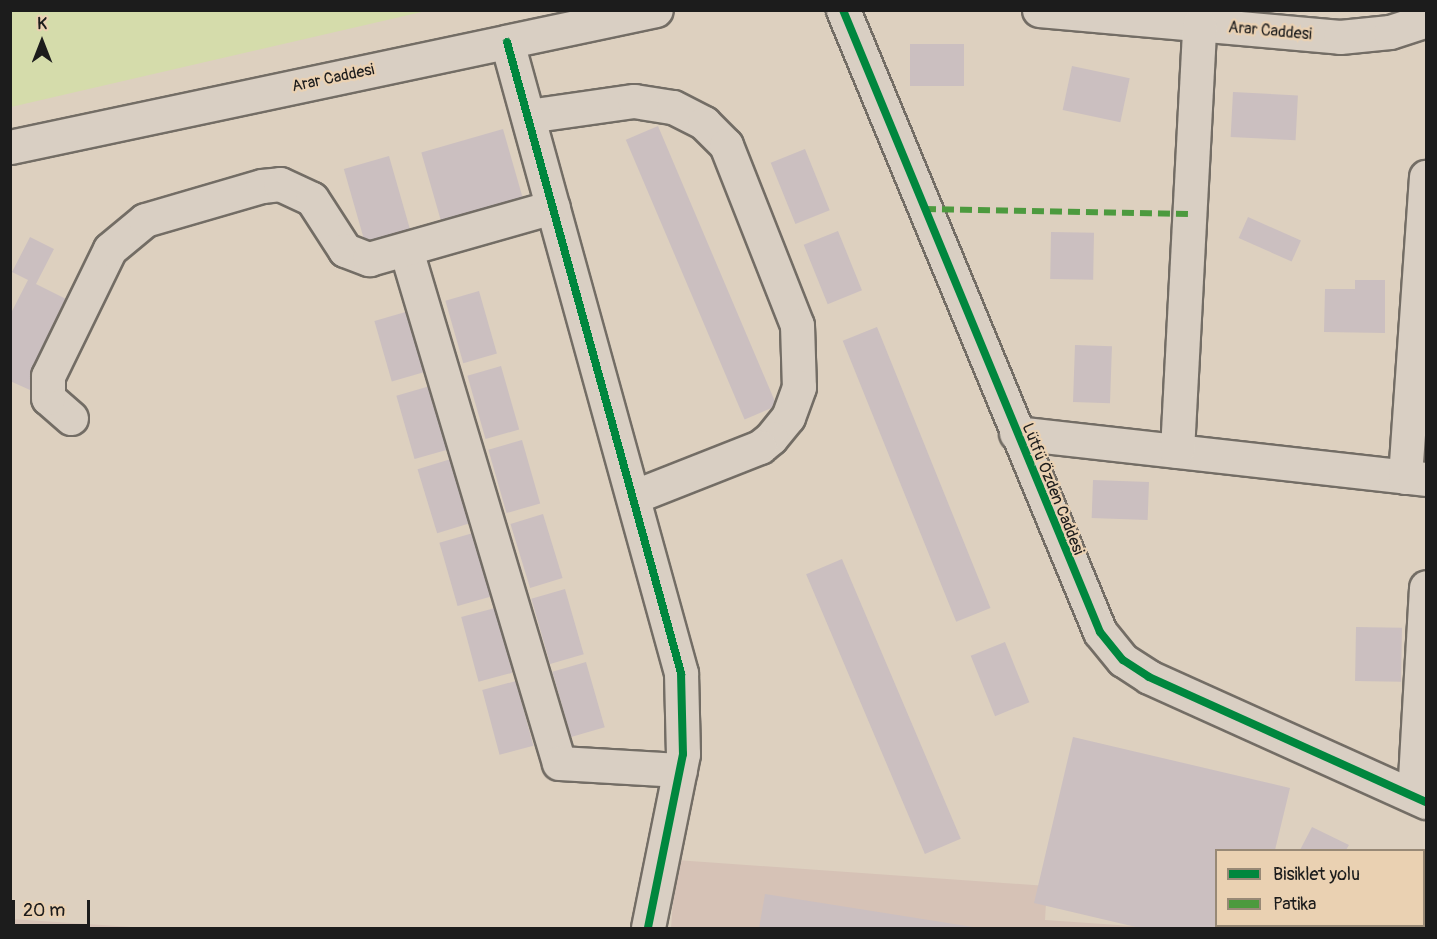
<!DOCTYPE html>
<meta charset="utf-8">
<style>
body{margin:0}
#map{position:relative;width:1437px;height:939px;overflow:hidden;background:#ddd0bf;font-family:Pangolin,sans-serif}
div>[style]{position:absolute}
.built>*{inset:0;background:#d6c2b6}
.green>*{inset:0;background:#d5dcab}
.building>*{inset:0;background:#cbbfc0;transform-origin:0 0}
.roads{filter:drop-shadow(2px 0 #736d65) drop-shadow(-2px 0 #736d65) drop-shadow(0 2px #736d65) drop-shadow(0 -2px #736d65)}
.minor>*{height:33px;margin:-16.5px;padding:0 16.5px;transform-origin:16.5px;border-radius:16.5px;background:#d9cfc3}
.quiet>*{height:6px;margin-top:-3px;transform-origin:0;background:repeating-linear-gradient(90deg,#4c9a3e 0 12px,transparent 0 18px)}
.cycleway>*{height:8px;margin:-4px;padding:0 4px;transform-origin:4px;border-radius:4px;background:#00873e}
span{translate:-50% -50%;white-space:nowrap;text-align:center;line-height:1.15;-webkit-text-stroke:4.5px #ead1b2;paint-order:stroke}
.street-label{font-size:16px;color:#1c1c1c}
.frame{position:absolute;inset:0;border:12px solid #1c1c1c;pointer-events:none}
.legend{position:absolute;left:1215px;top:849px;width:210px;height:78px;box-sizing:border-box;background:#ead1b2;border:2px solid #988976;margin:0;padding:8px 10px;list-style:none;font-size:18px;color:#1c1c1c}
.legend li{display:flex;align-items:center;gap:12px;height:30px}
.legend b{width:30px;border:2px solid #988976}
.north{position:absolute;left:12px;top:12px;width:60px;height:60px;-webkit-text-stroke:4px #ead1b2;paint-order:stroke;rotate:0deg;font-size:16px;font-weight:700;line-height:24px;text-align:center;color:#1c1c1c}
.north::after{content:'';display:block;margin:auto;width:21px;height:27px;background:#1c1c1c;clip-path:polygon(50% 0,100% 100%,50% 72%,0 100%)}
.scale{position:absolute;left:12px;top:900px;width:78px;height:27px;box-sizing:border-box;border:3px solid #1c1c1c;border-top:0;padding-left:8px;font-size:18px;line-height:21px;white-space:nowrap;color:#1c1c1c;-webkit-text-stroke:4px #ead1b2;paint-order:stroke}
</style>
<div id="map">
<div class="built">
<div style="clip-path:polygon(676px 860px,1047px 886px,1045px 920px,1161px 928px,671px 928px)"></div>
<div style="clip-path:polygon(10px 919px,11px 919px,147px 928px,11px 928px)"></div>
</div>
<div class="green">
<div style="clip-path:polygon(11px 10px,426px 10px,426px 11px,11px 107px)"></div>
</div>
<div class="building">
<div style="left:910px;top:44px;width:54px;height:42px"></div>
<div style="left:1072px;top:66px;width:59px;height:45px;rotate:12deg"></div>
<div style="left:1233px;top:92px;width:65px;height:45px;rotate:3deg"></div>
<div style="left:658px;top:126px;width:304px;height:35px;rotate:67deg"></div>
<div style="left:503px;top:129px;width:73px;height:85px;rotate:74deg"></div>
<div style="left:805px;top:149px;width:66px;height:37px;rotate:68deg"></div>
<div style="left:389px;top:156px;width:79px;height:47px;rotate:74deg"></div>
<div style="left:1248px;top:217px;width:58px;height:23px;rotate:24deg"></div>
<div style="left:838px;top:231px;width:64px;height:37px;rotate:68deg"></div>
<div style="left:1051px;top:232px;width:43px;height:47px;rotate:1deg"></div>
<div style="clip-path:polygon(30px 237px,54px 249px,36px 284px,74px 303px,30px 390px,10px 381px,10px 315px,28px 280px,12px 272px)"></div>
<div style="clip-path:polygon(1355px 280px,1385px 280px,1385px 333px,1324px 332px,1325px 289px,1355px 289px)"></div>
<div style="left:479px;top:291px;width:65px;height:35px;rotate:74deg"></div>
<div style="left:409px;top:311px;width:63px;height:36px;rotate:74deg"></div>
<div style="left:877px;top:327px;width:303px;height:37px;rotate:68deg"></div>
<div style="left:1075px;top:345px;width:37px;height:57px;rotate:2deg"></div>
<div style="left:501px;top:366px;width:66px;height:35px;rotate:74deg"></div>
<div style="left:430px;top:386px;width:66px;height:35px;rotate:74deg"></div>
<div style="left:522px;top:440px;width:66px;height:35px;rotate:74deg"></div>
<div style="left:451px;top:459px;width:67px;height:35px;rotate:73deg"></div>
<div style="left:1093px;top:480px;width:56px;height:38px;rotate:2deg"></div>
<div style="left:543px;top:514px;width:67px;height:34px;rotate:73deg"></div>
<div style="left:473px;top:533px;width:66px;height:35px;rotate:74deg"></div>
<div style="left:842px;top:559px;width:304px;height:39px;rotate:67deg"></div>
<div style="left:565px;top:589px;width:68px;height:35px;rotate:74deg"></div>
<div style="left:495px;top:608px;width:67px;height:35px;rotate:75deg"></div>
<div style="left:1356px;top:627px;width:46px;height:54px;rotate:1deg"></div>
<div style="left:1005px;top:642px;width:65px;height:37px;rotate:68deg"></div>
<div style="left:586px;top:662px;width:68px;height:35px;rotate:74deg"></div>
<div style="left:516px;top:681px;width:67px;height:35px;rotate:75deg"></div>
<div style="clip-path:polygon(1073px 737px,1290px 788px,1275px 850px,1216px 850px,1216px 926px,1257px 926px,1256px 928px,1140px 928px,1034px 903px)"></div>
<div style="clip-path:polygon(1312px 827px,1349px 845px,1346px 850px,1300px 850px)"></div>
<div style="clip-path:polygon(765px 894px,973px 927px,973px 928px,759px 928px)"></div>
</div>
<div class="roads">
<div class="minor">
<div style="left:843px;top:10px;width:673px;rotate:67.55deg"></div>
<div style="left:1100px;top:632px;width:36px;rotate:51deg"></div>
<div style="left:1123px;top:660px;width:31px;rotate:33deg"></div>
<div style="left:1149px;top:677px;width:304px;rotate:24.3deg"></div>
<div style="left:1039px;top:10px;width:302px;rotate:5.1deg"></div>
<div style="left:1340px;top:37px;width:50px;rotate:-5.7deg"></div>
<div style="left:1390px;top:32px;width:38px;rotate:-18deg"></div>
<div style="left:507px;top:42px;width:655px;rotate:74.58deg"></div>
<div style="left:681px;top:673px;width:81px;rotate:88.6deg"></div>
<div style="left:683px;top:754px;width:177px;rotate:101.4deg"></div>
<div style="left:528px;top:116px;width:107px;rotate:-8.1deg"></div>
<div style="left:634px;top:101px;width:39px;rotate:9deg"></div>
<div style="left:673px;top:107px;width:35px;rotate:27deg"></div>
<div style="left:704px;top:123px;width:31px;rotate:45deg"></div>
<div style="left:726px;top:145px;width:193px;rotate:68.5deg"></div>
<div style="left:797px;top:325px;width:62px;rotate:88.2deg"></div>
<div style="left:799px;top:387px;width:32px;rotate:110deg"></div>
<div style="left:788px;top:417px;width:27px;rotate:129deg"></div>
<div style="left:771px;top:438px;width:14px;rotate:141deg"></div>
<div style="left:760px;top:447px;width:136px;rotate:158.5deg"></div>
<div style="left:10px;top:147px;width:660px;rotate:-11.97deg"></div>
<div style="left:406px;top:250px;width:535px;rotate:73.39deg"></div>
<div style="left:559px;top:763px;width:121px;rotate:3.3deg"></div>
<div style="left:71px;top:418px;width:30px;rotate:-139deg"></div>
<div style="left:48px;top:398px;width:22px;rotate:-90deg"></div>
<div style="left:48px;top:376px;width:141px;rotate:-64deg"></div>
<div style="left:110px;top:249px;width:45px;rotate:-39.6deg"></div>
<div style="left:145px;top:220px;width:122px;rotate:-16.2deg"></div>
<div style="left:262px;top:186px;width:18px;rotate:-6deg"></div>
<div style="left:280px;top:184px;width:35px;rotate:25deg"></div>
<div style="left:312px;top:199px;width:61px;rotate:57.1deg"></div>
<div style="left:345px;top:250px;width:26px;rotate:21deg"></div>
<div style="left:369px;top:259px;width:191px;rotate:-15.8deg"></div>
<div style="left:1016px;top:433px;width:413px;rotate:6.4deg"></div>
<div style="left:1177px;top:451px;width:427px;rotate:-87deg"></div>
<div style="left:1405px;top:477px;width:301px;rotate:-86deg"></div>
<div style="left:1414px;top:796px;width:209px;rotate:-86.7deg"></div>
</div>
</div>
<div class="quiet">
<div style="left:924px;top:209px;width:265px;rotate:1.1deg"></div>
</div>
<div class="cycleway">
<div style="left:843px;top:10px;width:673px;rotate:67.55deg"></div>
<div style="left:1100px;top:632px;width:36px;rotate:51deg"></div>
<div style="left:1123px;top:660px;width:31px;rotate:33deg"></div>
<div style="left:1149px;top:677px;width:304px;rotate:24.3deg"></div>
<div style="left:507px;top:42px;width:655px;rotate:74.58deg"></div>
<div style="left:681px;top:673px;width:81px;rotate:88.6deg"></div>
<div style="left:683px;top:754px;width:177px;rotate:101.4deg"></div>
</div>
<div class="street-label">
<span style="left:1270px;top:31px;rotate:5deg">Arar Caddesi</span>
<span style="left:333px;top:78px;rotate:-12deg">Arar Caddesi</span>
<span style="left:1053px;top:489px;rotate:68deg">Lütfü Özden Caddesi</span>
</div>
<div class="frame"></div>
<ul class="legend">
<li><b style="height:8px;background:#00873e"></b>Bisiklet yolu</li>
<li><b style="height:8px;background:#4c9a3e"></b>Patika</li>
</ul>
<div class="north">K</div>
<div class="scale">20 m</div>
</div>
